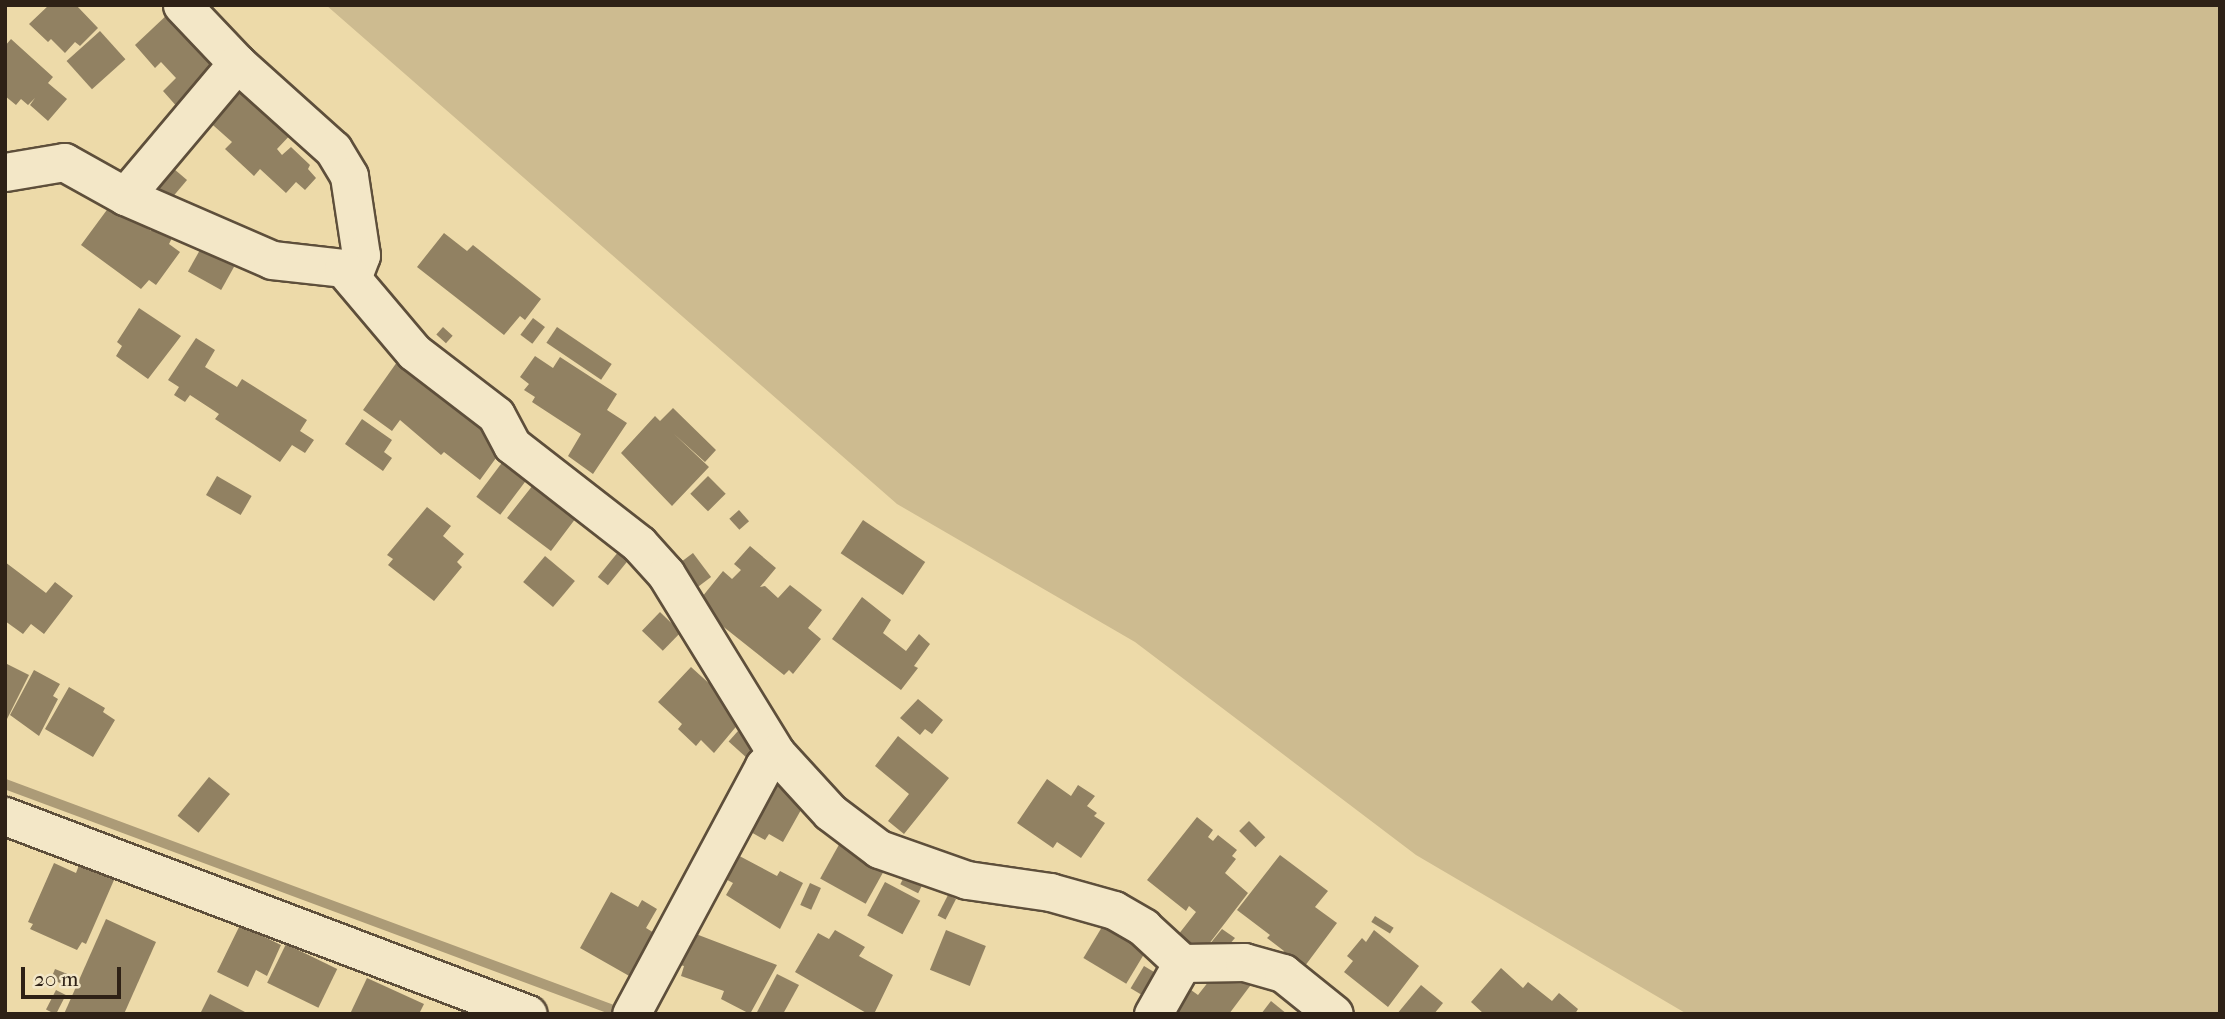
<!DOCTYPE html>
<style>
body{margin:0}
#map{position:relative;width:2225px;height:1019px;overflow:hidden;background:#eddaa9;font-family:"IM FELL French Canon",serif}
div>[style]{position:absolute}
.green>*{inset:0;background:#cdbb90}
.stream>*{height:10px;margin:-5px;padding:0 5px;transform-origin:5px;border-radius:5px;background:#ac9b77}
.building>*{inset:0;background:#918162;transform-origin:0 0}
.roads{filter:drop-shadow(2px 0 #5e4f3b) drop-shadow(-2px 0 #5e4f3b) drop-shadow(0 2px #5e4f3b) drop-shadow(0 -2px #5e4f3b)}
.street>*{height:37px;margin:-18.5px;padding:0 18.5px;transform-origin:18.5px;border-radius:18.5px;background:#f3e7c7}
span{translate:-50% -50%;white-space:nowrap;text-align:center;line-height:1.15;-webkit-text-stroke:5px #f3e7c7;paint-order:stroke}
.frame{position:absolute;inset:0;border:7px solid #2e2116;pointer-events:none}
.scale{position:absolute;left:21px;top:967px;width:100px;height:32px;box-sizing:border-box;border:4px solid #2e2116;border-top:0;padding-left:9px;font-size:21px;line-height:24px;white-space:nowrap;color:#2e2116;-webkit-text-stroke:5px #f3e7c7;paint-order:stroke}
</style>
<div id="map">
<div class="green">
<div style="clip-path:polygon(326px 5px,2220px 5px,2220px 1014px,1687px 1014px,1416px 855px,1135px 642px,897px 504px)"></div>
</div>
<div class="stream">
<div style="left:5px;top:784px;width:660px;rotate:20.38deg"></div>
</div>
<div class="building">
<div style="clip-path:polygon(49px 5px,76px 5px,98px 28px,80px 46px,75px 42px,65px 53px,51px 39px,48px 42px,29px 24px)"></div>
<div style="clip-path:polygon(169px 13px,215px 66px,179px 109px,163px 91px,176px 78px,161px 62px,155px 68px,135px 45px)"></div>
<div style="left:100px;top:31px;width:38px;height:45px;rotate:48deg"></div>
<div style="clip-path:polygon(11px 39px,53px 77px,48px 83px,67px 99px,48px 121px,30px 105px,35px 98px,28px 105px,21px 99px,16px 105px,5px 96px,5px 46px)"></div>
<div style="clip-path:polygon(238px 79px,294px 131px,277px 149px,282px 155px,291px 147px,310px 165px,308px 169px,316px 178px,305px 190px,296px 182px,286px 193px,260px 169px,254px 176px,225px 149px,232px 142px,205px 118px)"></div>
<div style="left:174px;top:169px;width:17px;height:27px;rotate:40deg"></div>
<div style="clip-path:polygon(112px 203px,151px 231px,156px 226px,172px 238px,169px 244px,180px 252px,156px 285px,149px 280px,141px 289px,81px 245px)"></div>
<div style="clip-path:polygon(444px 233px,467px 251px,473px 245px,541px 299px,525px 320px,520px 316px,504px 335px,417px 267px)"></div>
<div style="left:201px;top:248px;width:38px;height:27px;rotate:29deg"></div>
<div style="clip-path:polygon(139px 308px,181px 336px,148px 379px,116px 356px,122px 346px,117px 342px)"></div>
<div style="left:533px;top:318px;width:15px;height:21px;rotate:37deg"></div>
<div style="left:443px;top:327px;width:13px;height:10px;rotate:42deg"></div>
<div style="left:557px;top:327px;width:66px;height:19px;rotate:34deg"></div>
<div style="clip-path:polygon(196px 338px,215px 350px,205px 367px,237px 387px,242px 379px,307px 420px,300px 431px,314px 440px,305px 453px,292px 445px,280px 462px,215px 419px,219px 414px,190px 395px,185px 402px,174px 395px,179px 387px,168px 380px)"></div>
<div style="clip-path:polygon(402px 355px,492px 422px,484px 433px,504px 447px,480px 480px,444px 452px,441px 455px,400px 420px,392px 431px,363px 410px)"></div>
<div style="clip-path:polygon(535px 356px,553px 368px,560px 357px,617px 394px,607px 410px,627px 423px,593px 474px,568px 456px,581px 434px,532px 402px,535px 397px,524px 390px,529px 384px,520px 377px)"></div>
<div style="clip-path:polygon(673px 408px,716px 450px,705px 462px,674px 434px,709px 467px,672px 506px,621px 453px,655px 416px,660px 421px)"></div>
<div style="clip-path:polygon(362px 419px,392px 440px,384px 452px,392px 458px,383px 471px,345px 444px)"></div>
<div style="left:507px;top:456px;width:30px;height:51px;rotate:37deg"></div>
<div style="left:217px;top:476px;width:40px;height:22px;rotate:30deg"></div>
<div style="left:708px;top:476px;width:25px;height:25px;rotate:45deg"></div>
<div style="clip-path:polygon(533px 485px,551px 497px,582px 510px,551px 551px,507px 518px)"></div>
<div style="clip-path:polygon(427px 507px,451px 526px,443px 536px,464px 554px,457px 562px,462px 567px,434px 601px,388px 565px,393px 559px,387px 555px)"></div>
<div style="left:739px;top:510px;width:15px;height:13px;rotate:48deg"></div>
<div style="left:863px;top:520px;width:75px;height:40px;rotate:34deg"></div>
<div style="left:623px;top:546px;width:13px;height:40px;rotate:39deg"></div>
<div style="clip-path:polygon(750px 546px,776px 568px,760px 587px,765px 586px,778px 598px,790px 585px,822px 610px,808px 628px,821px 639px,793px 674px,789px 670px,784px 675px,701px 609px,706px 601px,702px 597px,723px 571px,732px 579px,741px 570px,734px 564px)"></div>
<div style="left:693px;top:553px;width:30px;height:22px;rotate:53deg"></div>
<div style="left:545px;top:556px;width:39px;height:34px;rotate:40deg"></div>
<div style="clip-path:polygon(5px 562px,46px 593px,55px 582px,73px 596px,44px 634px,31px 624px,23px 634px,5px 621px)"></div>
<div style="clip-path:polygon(862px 597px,891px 620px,883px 633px,906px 651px,919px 634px,930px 644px,914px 666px,918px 668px,901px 690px,832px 639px)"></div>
<div style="left:660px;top:612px;width:29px;height:26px;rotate:44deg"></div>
<div style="clip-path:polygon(5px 663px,29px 675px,5px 723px)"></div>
<div style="clip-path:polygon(691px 667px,745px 716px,714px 753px,701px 740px,696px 746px,678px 729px,682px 724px,658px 702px)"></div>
<div style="clip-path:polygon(34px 670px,60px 684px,53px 696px,58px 699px,39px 736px,10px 715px)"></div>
<div style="clip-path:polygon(69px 687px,105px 708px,103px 712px,115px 720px,93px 757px,45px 729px)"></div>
<div style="clip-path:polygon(918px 699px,943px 720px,932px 734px,925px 729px,920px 735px,900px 718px)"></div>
<div style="left:738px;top:731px;width:25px;height:14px;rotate:42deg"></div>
<div style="clip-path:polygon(898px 736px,949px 778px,904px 834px,888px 821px,909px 794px,875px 766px)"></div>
<div style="left:209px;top:777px;width:27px;height:50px;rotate:39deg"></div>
<div style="clip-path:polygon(768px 779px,806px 801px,783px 842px,769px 834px,765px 840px,742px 827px)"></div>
<div style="clip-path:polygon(1047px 779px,1071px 796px,1078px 785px,1095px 796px,1087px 806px,1097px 813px,1094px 816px,1105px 823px,1081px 858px,1057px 842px,1053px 848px,1017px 823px)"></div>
<div style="clip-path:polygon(1197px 817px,1213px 830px,1208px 837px,1213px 841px,1218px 835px,1237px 850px,1232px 856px,1236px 859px,1225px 873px,1248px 893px,1202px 953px,1178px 935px,1196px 912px,1189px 906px,1186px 911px,1147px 880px)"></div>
<div style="left:1249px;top:821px;width:23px;height:14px;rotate:45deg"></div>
<div style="left:841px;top:841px;width:52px;height:43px;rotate:29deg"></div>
<div style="clip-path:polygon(730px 851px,777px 876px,780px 871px,803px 883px,780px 929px,726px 895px,733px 883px,718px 875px)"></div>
<div style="clip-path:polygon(1280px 855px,1328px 891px,1315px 907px,1337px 923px,1296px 978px,1275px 962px,1284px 951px,1267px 938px,1270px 935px,1237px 910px)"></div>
<div style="clip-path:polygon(54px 863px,76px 873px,79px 865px,114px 880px,86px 944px,82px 942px,77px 950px,30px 929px,33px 924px,28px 922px)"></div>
<div style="left:908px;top:869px;width:20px;height:17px;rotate:27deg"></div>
<div style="left:885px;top:882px;width:40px;height:38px;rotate:28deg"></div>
<div style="left:810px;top:883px;width:12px;height:24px;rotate:24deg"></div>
<div style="clip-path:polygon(611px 892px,638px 907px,642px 900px,657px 909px,646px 928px,656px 934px,631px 977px,580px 948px)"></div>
<div style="left:948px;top:895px;width:9px;height:23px;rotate:27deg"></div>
<div style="left:1375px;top:916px;width:22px;height:7px;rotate:32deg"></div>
<div style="clip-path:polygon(106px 919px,156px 942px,124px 1014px,64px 1014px)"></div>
<div style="left:1105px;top:922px;width:50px;height:42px;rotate:31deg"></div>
<div style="clip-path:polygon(240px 925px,281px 945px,267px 976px,256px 970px,248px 987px,217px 972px)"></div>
<div style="clip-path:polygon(1222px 929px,1235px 938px,1221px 954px,1205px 950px)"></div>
<div style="clip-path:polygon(835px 930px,865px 947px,859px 956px,893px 975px,874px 1014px,868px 1014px,795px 972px,818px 933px,829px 939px)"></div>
<div style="left:946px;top:930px;width:43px;height:43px;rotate:22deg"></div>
<div style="clip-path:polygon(1374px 930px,1419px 966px,1388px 1007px,1344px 972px,1353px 961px,1347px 956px,1362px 938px,1366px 942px)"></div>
<div style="clip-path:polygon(688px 931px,777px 965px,750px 1014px,721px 999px,724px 991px,681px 976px,684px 966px,676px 964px)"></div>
<div style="left:286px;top:944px;width:57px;height:43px;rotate:26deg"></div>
<div style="left:1144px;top:966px;width:21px;height:26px;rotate:31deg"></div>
<div style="clip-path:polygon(1220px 967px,1259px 974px,1229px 1014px,1173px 1014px,1184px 985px,1198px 995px)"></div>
<div style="clip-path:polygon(1501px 968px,1523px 988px,1528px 982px,1552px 1001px,1559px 993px,1578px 1009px,1575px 1014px,1484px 1014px,1471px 1002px)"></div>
<div style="left:55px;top:969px;width:16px;height:11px;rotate:22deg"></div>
<div style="clip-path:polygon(777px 974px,799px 985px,783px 1014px,756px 1014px)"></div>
<div style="clip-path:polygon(367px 978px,424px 1004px,419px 1014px,350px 1014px)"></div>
<div style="clip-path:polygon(1421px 985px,1443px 1003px,1434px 1014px,1397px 1014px)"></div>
<div style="left:56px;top:990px;width:11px;height:22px;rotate:27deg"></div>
<div style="clip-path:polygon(210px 994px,245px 1012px,244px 1014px,200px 1014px)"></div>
<div style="clip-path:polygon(1271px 1001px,1287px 1014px,1261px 1014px)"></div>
</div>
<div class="roads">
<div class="street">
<div style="left:182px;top:5px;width:80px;rotate:46.5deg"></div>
<div style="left:237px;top:63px;width:129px;rotate:41.9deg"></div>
<div style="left:333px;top:149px;width:31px;rotate:59deg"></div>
<div style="left:349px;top:176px;width:80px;rotate:81.4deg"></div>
<div style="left:361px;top:255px;width:25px;rotate:111deg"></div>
<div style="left:5px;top:172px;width:60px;rotate:-9.6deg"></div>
<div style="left:64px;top:162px;width:70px;rotate:29.1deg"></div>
<div style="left:125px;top:196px;width:160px;rotate:23.5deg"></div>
<div style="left:272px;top:260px;width:71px;rotate:6.4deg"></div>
<div style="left:343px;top:268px;width:110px;rotate:49.8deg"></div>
<div style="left:414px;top:352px;width:103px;rotate:37.5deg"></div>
<div style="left:496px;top:415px;width:34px;rotate:62deg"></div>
<div style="left:512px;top:445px;width:161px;rotate:37.9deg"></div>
<div style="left:639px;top:544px;width:40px;rotate:48deg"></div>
<div style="left:666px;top:574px;width:210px;rotate:58.4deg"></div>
<div style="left:776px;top:753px;width:18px;rotate:133deg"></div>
<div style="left:764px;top:766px;width:281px;rotate:118.2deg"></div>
<div style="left:125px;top:196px;width:174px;rotate:-49.9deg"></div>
<div style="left:776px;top:753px;width:80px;rotate:47.5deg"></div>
<div style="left:830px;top:812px;width:61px;rotate:37.1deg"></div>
<div style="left:879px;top:849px;width:93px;rotate:19.4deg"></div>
<div style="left:967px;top:880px;width:84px;rotate:8.2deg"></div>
<div style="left:1050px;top:892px;width:66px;rotate:15.7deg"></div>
<div style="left:1114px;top:910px;width:34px;rotate:30deg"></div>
<div style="left:1143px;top:927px;width:53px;rotate:42.7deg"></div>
<div style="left:1182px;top:963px;width:59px;rotate:119.6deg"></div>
<div style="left:5px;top:816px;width:559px;rotate:20.74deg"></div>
<div style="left:1182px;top:963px;width:62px;rotate:-0.9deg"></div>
<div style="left:1244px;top:962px;width:41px;rotate:15.8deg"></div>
<div style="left:1283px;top:973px;width:65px;rotate:38.8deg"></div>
</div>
</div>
<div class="frame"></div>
<div class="scale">20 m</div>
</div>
